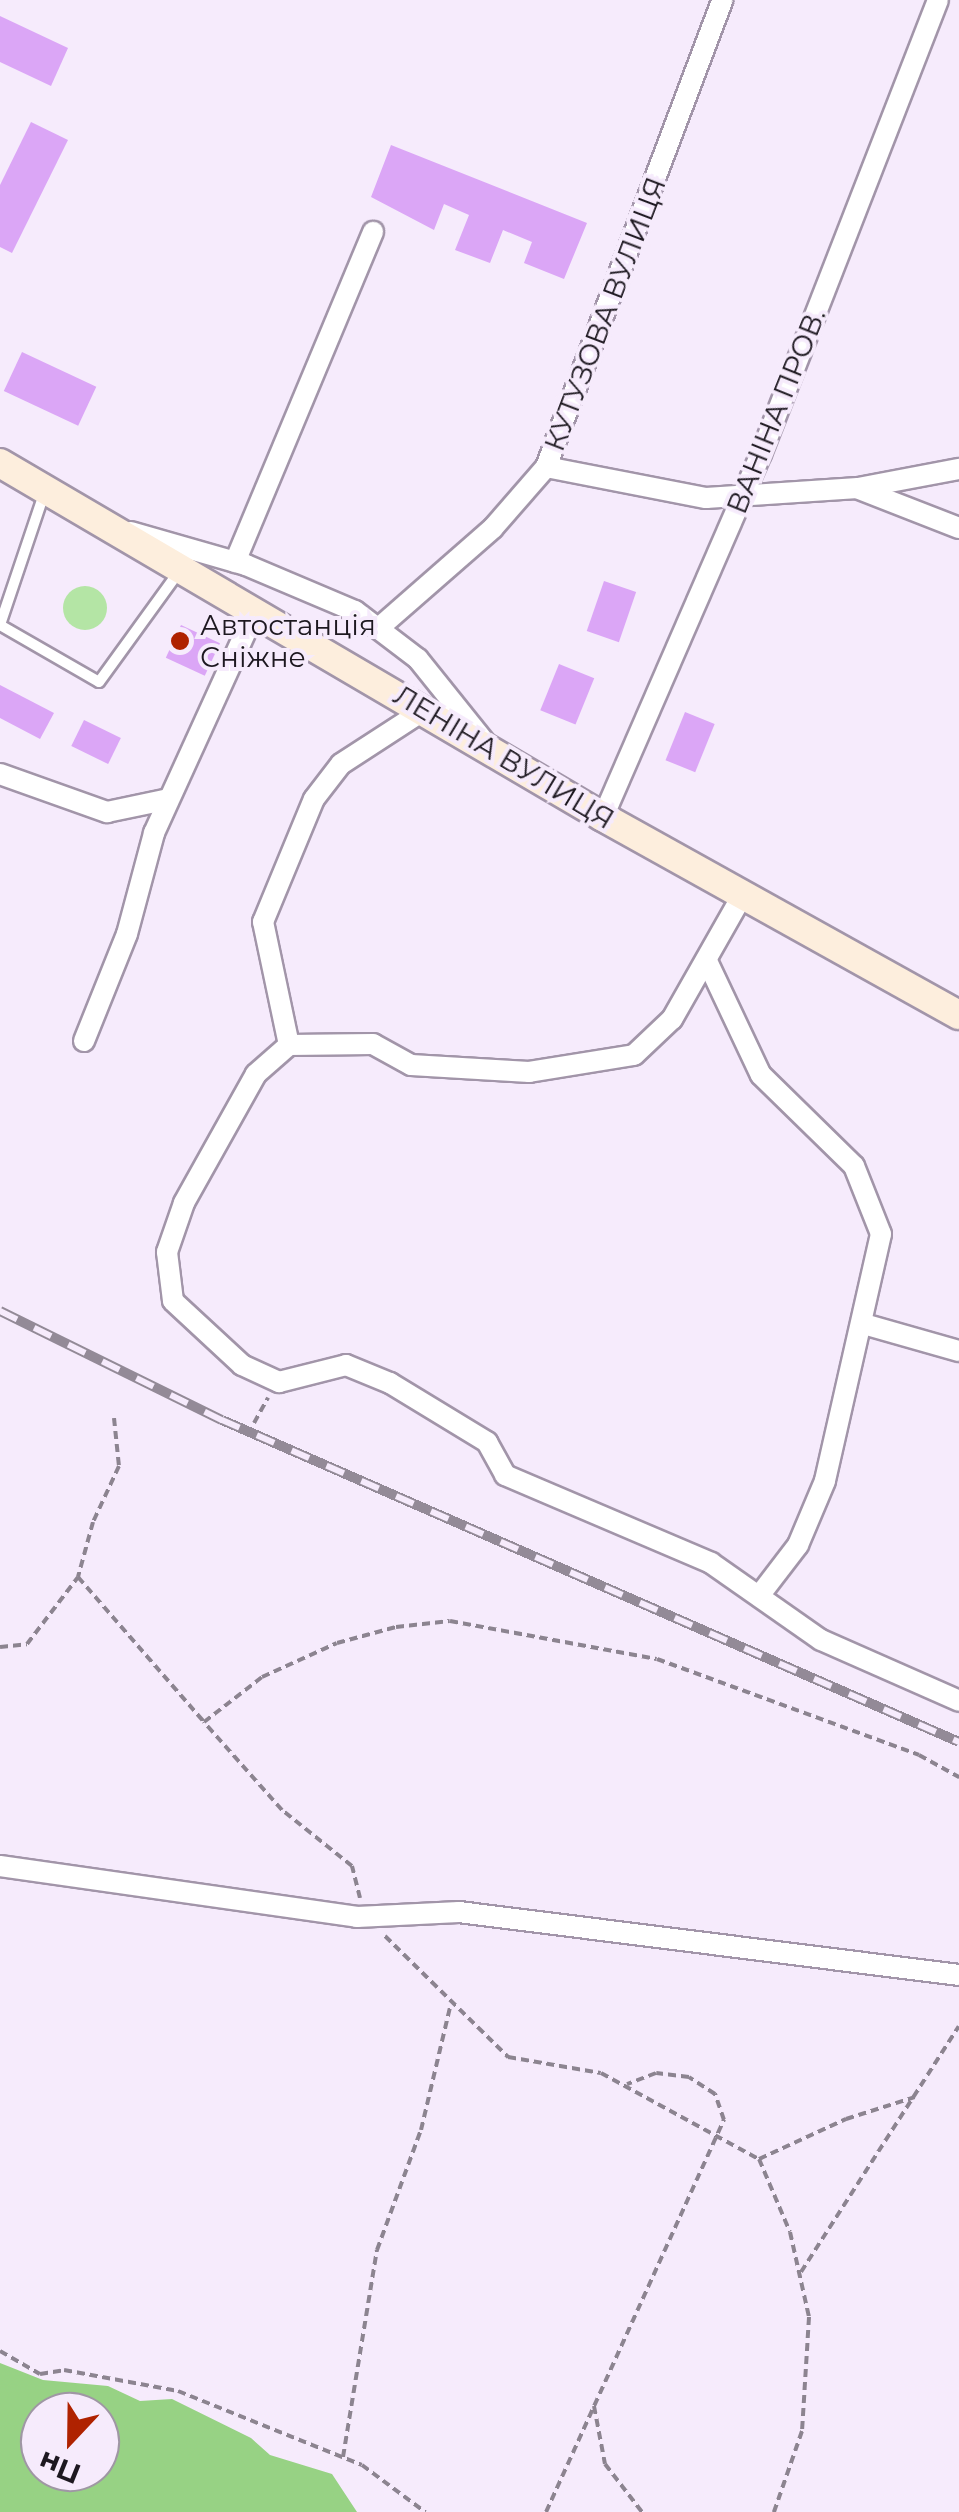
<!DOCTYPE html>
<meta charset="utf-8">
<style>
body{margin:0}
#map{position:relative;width:959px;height:2512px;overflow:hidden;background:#f6ebfc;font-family:Montserrat,sans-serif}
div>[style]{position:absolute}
.green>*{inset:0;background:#b4e5a5}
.round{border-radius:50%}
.forest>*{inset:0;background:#97d284}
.building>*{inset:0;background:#dba6f6;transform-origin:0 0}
.path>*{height:4px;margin-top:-2px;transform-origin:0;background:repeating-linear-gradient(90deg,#8c8490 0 8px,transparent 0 13px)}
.roads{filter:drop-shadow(2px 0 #a295a9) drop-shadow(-2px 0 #a295a9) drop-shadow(0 2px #a295a9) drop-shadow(0 -2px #a295a9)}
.lane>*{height:10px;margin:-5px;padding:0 5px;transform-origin:5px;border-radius:5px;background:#fff}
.street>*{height:20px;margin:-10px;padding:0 10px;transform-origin:10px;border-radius:10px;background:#fff}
.secondary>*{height:28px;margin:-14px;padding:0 14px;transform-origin:14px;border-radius:14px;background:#fdeedd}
.rail>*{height:10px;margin-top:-5px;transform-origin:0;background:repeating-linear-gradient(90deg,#f6ebfc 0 19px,#938a97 0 38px);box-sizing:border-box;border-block:2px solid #938a97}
.dots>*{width:28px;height:28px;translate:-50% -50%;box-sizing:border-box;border:5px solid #f6ebfc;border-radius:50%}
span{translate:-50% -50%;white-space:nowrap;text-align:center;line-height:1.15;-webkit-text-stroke:8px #f6ebfc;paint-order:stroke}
.street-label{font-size:28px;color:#1d1820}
.poi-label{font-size:28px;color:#1d1820}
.left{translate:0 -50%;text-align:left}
.north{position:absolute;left:20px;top:2392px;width:100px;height:100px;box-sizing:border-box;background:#f6ebfc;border:2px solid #9f97a4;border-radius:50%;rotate:202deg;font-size:28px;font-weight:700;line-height:40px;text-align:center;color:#1d1820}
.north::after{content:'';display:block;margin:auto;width:35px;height:45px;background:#af2200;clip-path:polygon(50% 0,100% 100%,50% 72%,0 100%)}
</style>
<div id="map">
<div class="green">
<div class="round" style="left:63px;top:586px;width:44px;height:44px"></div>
</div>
<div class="forest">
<div style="clip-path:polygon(evenodd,0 2363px,43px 2380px,108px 2386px,140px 2401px,172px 2399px,251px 2438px,270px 2455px,332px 2474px,357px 2512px,0 2512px,0 2363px,40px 2412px,100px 2412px,100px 2472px,40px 2472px,40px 2412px)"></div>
</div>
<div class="building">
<div style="clip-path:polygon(0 16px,68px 48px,51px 86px,0 62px)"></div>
<div style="clip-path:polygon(31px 122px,68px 140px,12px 253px,0 247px,0 185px)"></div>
<div style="clip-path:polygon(391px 145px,587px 223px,564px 279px,524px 263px,532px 242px,503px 230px,490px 263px,455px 250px,469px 215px,444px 204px,434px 230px,371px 197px)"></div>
<div style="left:22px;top:352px;width:82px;height:43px;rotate:25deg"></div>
<div style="left:604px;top:581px;width:34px;height:53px;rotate:19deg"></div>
<div style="left:181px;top:625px;width:43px;height:36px;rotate:25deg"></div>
<div style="left:559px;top:664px;width:38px;height:50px;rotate:22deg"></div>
<div style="clip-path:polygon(0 685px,54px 713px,40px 739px,0 718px)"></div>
<div style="left:685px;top:712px;width:32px;height:52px;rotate:22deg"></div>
<div style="left:84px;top:720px;width:41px;height:29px;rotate:26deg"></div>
</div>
<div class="path">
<div style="left:114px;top:1418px;width:48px;rotate:84.1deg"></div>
<div style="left:119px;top:1466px;width:62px;rotate:114.9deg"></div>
<div style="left:93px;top:1522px;width:57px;rotate:105.3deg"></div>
<div style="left:78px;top:1577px;width:192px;rotate:49deg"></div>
<div style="left:254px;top:1423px;width:29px;rotate:-61deg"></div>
<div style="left:0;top:1647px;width:27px;rotate:-6deg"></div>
<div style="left:27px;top:1644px;width:84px;rotate:-52.7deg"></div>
<div style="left:360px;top:1898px;width:33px;rotate:-104deg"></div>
<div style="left:352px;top:1866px;width:90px;rotate:-141.3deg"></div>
<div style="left:282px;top:1810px;width:118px;rotate:-131.6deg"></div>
<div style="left:204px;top:1722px;width:73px;rotate:-37.8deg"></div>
<div style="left:262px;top:1677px;width:82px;rotate:-24.4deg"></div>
<div style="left:337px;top:1643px;width:61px;rotate:-15.2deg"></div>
<div style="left:396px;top:1627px;width:54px;rotate:-6.3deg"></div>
<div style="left:450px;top:1621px;width:210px;rotate:10.4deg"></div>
<div style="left:657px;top:1659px;width:279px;rotate:20.1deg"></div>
<div style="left:919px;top:1755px;width:46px;rotate:28.8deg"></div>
<div style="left:385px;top:1936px;width:173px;rotate:44.5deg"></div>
<div style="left:508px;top:2057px;width:94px;rotate:9.8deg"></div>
<div style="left:601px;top:2073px;width:180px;rotate:28.6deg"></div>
<div style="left:759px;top:2159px;width:79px;rotate:67deg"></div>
<div style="left:790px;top:2232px;width:87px;rotate:77.4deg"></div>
<div style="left:809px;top:2317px;width:114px;rotate:93.5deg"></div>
<div style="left:802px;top:2431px;width:86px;rotate:109.1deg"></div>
<div style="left:759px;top:2159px;width:96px;rotate:-24.7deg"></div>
<div style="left:846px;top:2119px;width:72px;rotate:-17.7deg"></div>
<div style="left:801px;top:2272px;width:292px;rotate:-57.3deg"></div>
<div style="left:0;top:2351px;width:46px;rotate:29.9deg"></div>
<div style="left:40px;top:2374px;width:24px;rotate:-9deg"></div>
<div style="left:64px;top:2370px;width:116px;rotate:10.4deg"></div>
<div style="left:178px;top:2391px;width:198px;rotate:21.9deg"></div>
<div style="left:362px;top:2465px;width:79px;rotate:36.7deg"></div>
<div style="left:594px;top:2406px;width:59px;rotate:79.3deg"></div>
<div style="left:605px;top:2464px;width:61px;rotate:52.4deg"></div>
<div style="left:343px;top:2457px;width:210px;rotate:-80.7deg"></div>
<div style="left:377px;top:2250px;width:128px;rotate:-69.9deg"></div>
<div style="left:421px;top:2130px;width:126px;rotate:-76.7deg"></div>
<div style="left:546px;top:2512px;width:431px;rotate:-65.6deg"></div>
<div style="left:724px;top:2120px;width:28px;rotate:-109deg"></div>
<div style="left:715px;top:2094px;width:31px;rotate:-147deg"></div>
<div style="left:689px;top:2077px;width:33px;rotate:-173deg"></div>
<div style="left:656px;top:2073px;width:31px;rotate:159deg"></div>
</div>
<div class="roads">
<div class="lane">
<div style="left:45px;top:491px;width:141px;rotate:108.6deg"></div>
<div style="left:0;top:625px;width:114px;rotate:29.9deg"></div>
<div style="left:99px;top:682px;width:138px;rotate:-54.1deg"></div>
</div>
<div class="street">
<div style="left:546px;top:467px;width:163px;rotate:11deg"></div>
<div style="left:706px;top:498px;width:152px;rotate:-3.8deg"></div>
<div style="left:858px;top:488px;width:103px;rotate:-10.7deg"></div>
<div style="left:859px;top:489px;width:107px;rotate:21.3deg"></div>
<div style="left:131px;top:532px;width:120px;rotate:16deg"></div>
<div style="left:246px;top:565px;width:118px;rotate:22.9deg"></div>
<div style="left:355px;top:611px;width:79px;rotate:37.3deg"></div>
<div style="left:418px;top:659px;width:109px;rotate:51.3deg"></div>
<div style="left:235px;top:562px;width:358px;rotate:-67.3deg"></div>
<div style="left:380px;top:627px;width:150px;rotate:-41.2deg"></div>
<div style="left:493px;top:528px;width:81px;rotate:-49deg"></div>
<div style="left:546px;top:467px;width:499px;rotate:-69.3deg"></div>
<div style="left:0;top:774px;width:114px;rotate:19.6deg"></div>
<div style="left:107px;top:812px;width:63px;rotate:-11.8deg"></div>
<div style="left:603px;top:817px;width:396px;rotate:-66.5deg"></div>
<div style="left:761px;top:454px;width:487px;rotate:-68.7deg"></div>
<div style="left:742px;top:896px;width:142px;rotate:119.6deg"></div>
<div style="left:672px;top:1019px;width:52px;rotate:136.5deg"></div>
<div style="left:634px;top:1055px;width:106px;rotate:170.8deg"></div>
<div style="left:529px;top:1072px;width:118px;rotate:-176.6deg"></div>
<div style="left:411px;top:1065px;width:43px;rotate:-151.1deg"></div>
<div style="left:373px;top:1044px;width:84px;rotate:179.3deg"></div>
<div style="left:289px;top:1045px;width:44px;rotate:138.7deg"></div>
<div style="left:256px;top:1074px;width:148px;rotate:119.2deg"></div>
<div style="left:184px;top:1203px;width:52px;rotate:109.1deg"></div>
<div style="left:167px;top:1252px;width:49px;rotate:83deg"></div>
<div style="left:173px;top:1301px;width:94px;rotate:42.8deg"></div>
<div style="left:242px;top:1365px;width:41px;rotate:24.7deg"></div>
<div style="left:279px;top:1382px;width:69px;rotate:-14.2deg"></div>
<div style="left:346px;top:1365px;width:48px;rotate:22.2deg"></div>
<div style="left:390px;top:1383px;width:114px;rotate:31.3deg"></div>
<div style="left:487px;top:1442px;width:38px;rotate:61deg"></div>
<div style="left:505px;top:1475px;width:224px;rotate:23.1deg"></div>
<div style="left:711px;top:1563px;width:134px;rotate:35deg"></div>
<div style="left:821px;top:1640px;width:151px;rotate:23.8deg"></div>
<div style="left:707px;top:961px;width:126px;rotate:64.7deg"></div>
<div style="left:761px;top:1075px;width:130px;rotate:44.4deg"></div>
<div style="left:854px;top:1166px;width:73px;rotate:68.3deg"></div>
<div style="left:881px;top:1234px;width:253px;rotate:102.8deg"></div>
<div style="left:825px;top:1481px;width:69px;rotate:112.9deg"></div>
<div style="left:798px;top:1545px;width:64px;rotate:127.4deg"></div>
<div style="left:84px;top:1041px;width:115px;rotate:-68.1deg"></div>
<div style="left:127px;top:934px;width:105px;rotate:-75deg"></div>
<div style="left:154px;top:833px;width:244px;rotate:-65.5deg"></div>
<div style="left:289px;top:1045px;width:126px;rotate:-101.9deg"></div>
<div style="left:263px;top:922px;width:133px;rotate:-67.5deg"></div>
<div style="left:314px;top:799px;width:44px;rotate:-52.4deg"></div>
<div style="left:341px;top:764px;width:99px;rotate:-33deg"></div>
<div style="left:864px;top:1324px;width:99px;rotate:15.9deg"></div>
<div style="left:0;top:1866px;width:361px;rotate:8.1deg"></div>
<div style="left:357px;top:1917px;width:102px;rotate:-2.8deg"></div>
<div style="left:459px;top:1912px;width:504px;rotate:7.18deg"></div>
</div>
<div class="secondary">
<div style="left:0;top:463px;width:699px;rotate:30.42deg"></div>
<div style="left:603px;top:817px;width:407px;rotate:29.1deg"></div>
</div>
</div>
<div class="rail">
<div style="left:0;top:1311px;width:247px;rotate:26.2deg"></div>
<div style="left:222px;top:1420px;width:804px;rotate:23.6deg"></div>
</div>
<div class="dots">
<div style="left:180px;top:641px;background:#af2200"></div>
</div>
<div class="street-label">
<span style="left:605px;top:314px;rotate:-69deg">КУТУЗОВА ВУЛИЦЯ</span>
<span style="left:776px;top:411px;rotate:-68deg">ВАНІНА ПРОВ.</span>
<span style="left:504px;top:757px;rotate:31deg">ЛЕНІНА ВУЛИЦЯ</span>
</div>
<div class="poi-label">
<span class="left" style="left:200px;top:641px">Автостанція<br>Сніжне</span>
</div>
<div class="north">Пн</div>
</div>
